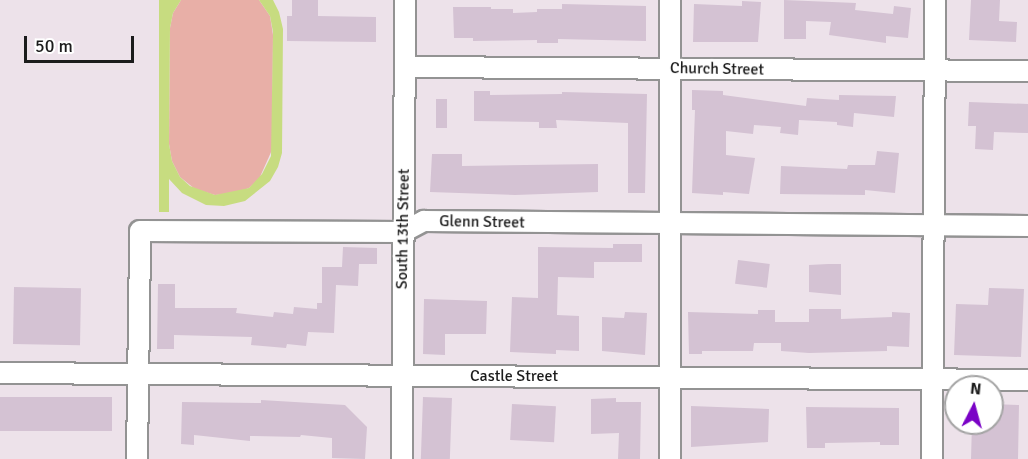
<!DOCTYPE html>
<style>
body{margin:0}
#map{position:relative;width:1028px;height:459px;overflow:hidden;background:#ede2ea;font-family:Signika,sans-serif}
div>[style]{position:absolute}
.grass>*{inset:0;background:#e8afa7}
.pitch>*{inset:0;background:#c7dc80}
.building>*{inset:0;background:#d4c2d3;transform-origin:0 0}
.roads{filter:drop-shadow(2px 0 #939393) drop-shadow(-2px 0 #939393) drop-shadow(0 2px #939393) drop-shadow(0 -2px #939393)}
.minor>*{height:20px;margin:-10px;padding:0 10px;transform-origin:10px;border-radius:10px;background:#fff}
span{translate:-50% -50%;white-space:nowrap;text-align:center;line-height:1.15;-webkit-text-stroke:4.5px #fff;paint-order:stroke}
.street-label{font-size:16px;color:#1c1c1c}
.north{position:absolute;left:944px;top:375px;width:60px;height:60px;box-sizing:border-box;background:#fff;border:2px solid #a4a4a4;border-radius:50%;rotate:6deg;font-size:16px;font-weight:700;line-height:24px;text-align:center;color:#1c1c1c}
.north::after{content:'';display:block;margin:auto;width:21px;height:27px;background:#7a02c6;clip-path:polygon(50% 0,100% 100%,50% 72%,0 100%)}
.scale{position:absolute;left:24px;top:36px;width:110px;height:27px;box-sizing:border-box;border:3px solid #1c1c1c;border-top:0;padding-left:8px;font-size:18px;line-height:21px;white-space:nowrap;color:#1c1c1c;-webkit-text-stroke:4px #fff;paint-order:stroke}
</style>
<div id="map">
<div class="grass">
<div style="clip-path:polygon(181px 0,259px 0,270px 16px,273px 35px,272px 150px,259px 179px,249px 188px,236px 193px,215px 195px,195px 189px,180px 177px,172px 161px,169px 144px,170px 28px,173px 13px)"></div>
</div>
<div class="pitch">
<div style="clip-path:polygon(159px 0,181px 0,173px 13px,170px 28px,169px 144px,172px 161px,180px 177px,190px 186px,215px 195px,249px 188px,262px 174px,271px 156px,273px 32px,270px 16px,259px 0,273px 0,279px 12px,283px 29px,282px 153px,278px 167px,270px 181px,245px 201px,224px 206px,206px 205px,182px 193px,169px 179px,169px 212px,159px 212px)"></div>
</div>
<div class="building">
<div style="clip-path:polygon(292px 0,318px 0,318px 16px,376px 17px,376px 42px,287px 41px,287px 16px,292px 16px)"></div>
<div style="clip-path:polygon(784px 0,856px 3px,855px 10px,893px 14px,894px 6px,911px 8px,908px 38px,886px 36px,886px 43px,829px 35px,831px 22px,806px 21px,806px 39px,784px 39px)"></div>
<div style="clip-path:polygon(971px 0,1000px 0,999px 21px,1017px 22px,1016px 42px,969px 40px)"></div>
<div style="clip-path:polygon(742px 1px,761px 2px,758px 42px,693px 42px,694px 4px,742px 6px)"></div>
<div style="clip-path:polygon(562px 4px,646px 6px,646px 41px,558px 39px,558px 43px,537px 43px,537px 40px,473px 41px,473px 38px,454px 38px,453px 7px,491px 7px,491px 9px,513px 9px,513px 13px,537px 12px,537px 9px,562px 9px)"></div>
<div style="clip-path:polygon(692px 90px,723px 91px,723px 95px,806px 106px,807px 98px,839px 100px,839px 95px,896px 96px,894px 117px,854px 113px,853px 127px,837px 125px,837px 122px,799px 120px,798px 135px,780px 133px,781px 127px,754px 125px,753px 134px,726px 131px,726px 155px,755px 158px,749px 194px,723px 192px,723px 195px,692px 193px,695px 110px,692px 110px)"></div>
<div style="clip-path:polygon(474px 91px,490px 91px,490px 95px,562px 94px,562px 92px,647px 94px,645px 193px,628px 193px,628px 123px,556px 120px,557px 128px,539px 128px,539px 122px,474px 121px)"></div>
<div style="left:436px;top:99px;width:11px;height:29px"></div>
<div style="clip-path:polygon(969px 102px,1028px 104px,1028px 133px,994px 132px,993px 150px,975px 149px,976px 126px,968px 126px)"></div>
<div style="clip-path:polygon(877px 151px,899px 153px,895px 193px,865px 190px,865px 195px,780px 194px,781px 166px,847px 169px,848px 165px,875px 165px)"></div>
<div style="clip-path:polygon(432px 154px,462px 154px,462px 166px,598px 164px,598px 192px,515px 195px,430px 192px)"></div>
<div style="clip-path:polygon(613px 244px,642px 244px,642px 262px,594px 262px,594px 278px,558px 277px,557px 315px,579px 316px,579px 351px,556px 350px,556px 354px,510px 352px,512px 297px,538px 298px,538px 247px,613px 248px)"></div>
<div style="clip-path:polygon(343px 247px,377px 248px,377px 264px,359px 264px,358px 286px,336px 285px,334px 333px,308px 332px,306px 346px,287px 344px,286px 348px,251px 345px,252px 337px,174px 335px,174px 349px,157px 349px,158px 284px,175px 284px,175px 308px,237px 308px,236px 313px,273px 317px,274px 312px,293px 314px,294px 307px,317px 309px,317px 303px,322px 303px,322px 267px,342px 267px)"></div>
<div style="left:738px;top:260px;width:32px;height:24px;rotate:7deg"></div>
<div style="clip-path:polygon(828px 264px,841px 264px,841px 295px,809px 292px,809px 265px)"></div>
<div style="left:14px;top:287px;width:67px;height:57px;rotate:1deg"></div>
<div style="clip-path:polygon(989px 288px,1024px 289px,1021px 357px,954px 355px,956px 304px,988px 305px)"></div>
<div style="clip-path:polygon(424px 299px,487px 301px,486px 334px,445px 334px,445px 355px,423px 354px)"></div>
<div style="clip-path:polygon(809px 309px,841px 309px,841px 319px,892px 317px,892px 312px,910px 313px,909px 347px,887px 346px,887px 351px,809px 353px,781px 351px,781px 343px,754px 343px,753px 351px,702px 351px,702px 354px,689px 354px,688px 312px,758px 314px,758px 310px,775px 310px,775px 322px,809px 322px)"></div>
<div style="clip-path:polygon(625px 312px,647px 313px,645px 355px,602px 351px,602px 317px,624px 318px)"></div>
<div style="left:0;top:397px;width:112px;height:34px"></div>
<div style="left:423px;top:397px;width:29px;height:62px;rotate:2deg"></div>
<div style="clip-path:polygon(616px 398px,616px 402px,641px 402px,640px 459px,618px 459px,619px 433px,591px 434px,591px 399px)"></div>
<div style="clip-path:polygon(261px 400px,345px 405px,367px 427px,365px 459px,332px 458px,332px 438px,301px 435px,300px 437px,250px 436px,250px 441px,194px 435px,194px 445px,181px 444px,182px 402px,261px 403px)"></div>
<div style="left:512px;top:404px;width:44px;height:36px;rotate:3deg"></div>
<div style="clip-path:polygon(992px 404px,1019px 405px,1018px 459px,971px 459px,972px 423px,992px 423px)"></div>
<div style="clip-path:polygon(691px 406px,769px 409px,768px 442px,691px 447px)"></div>
<div style="clip-path:polygon(806px 407px,899px 408px,899px 445px,880px 445px,880px 442px,825px 443px,825px 448px,807px 448px)"></div>
</div>
<div class="roads">
<div class="minor">
<div style="left:670px;top:0;width:459px;rotate:90deg"></div>
<div style="left:405px;top:67px;width:623px;rotate:0.37deg"></div>
<div style="left:0;top:373px;width:1028px;rotate:0.39deg"></div>
<div style="left:137px;top:459px;width:228px;rotate:-89.2deg"></div>
<div style="left:140px;top:231px;width:263px;rotate:0.2deg"></div>
<div style="left:403px;top:232px;width:24px;rotate:-28deg"></div>
<div style="left:424px;top:221px;width:604px;rotate:0.47deg"></div>
<div style="left:402px;top:459px;width:459px;rotate:-89.6deg"></div>
<div style="left:932px;top:459px;width:459px;rotate:-89.6deg"></div>
</div>
</div>
<div class="street-label">
<span style="left:717px;top:69px;rotate:1deg">Church Street</span>
<span style="left:482px;top:222px;rotate:1deg">Glenn Street</span>
<span style="left:403px;top:229px;rotate:-89deg">South 13th Street</span>
<span style="left:514px;top:376px">Castle Street</span>
</div>
<div class="north">N</div>
<div class="scale">50 m</div>
</div>
